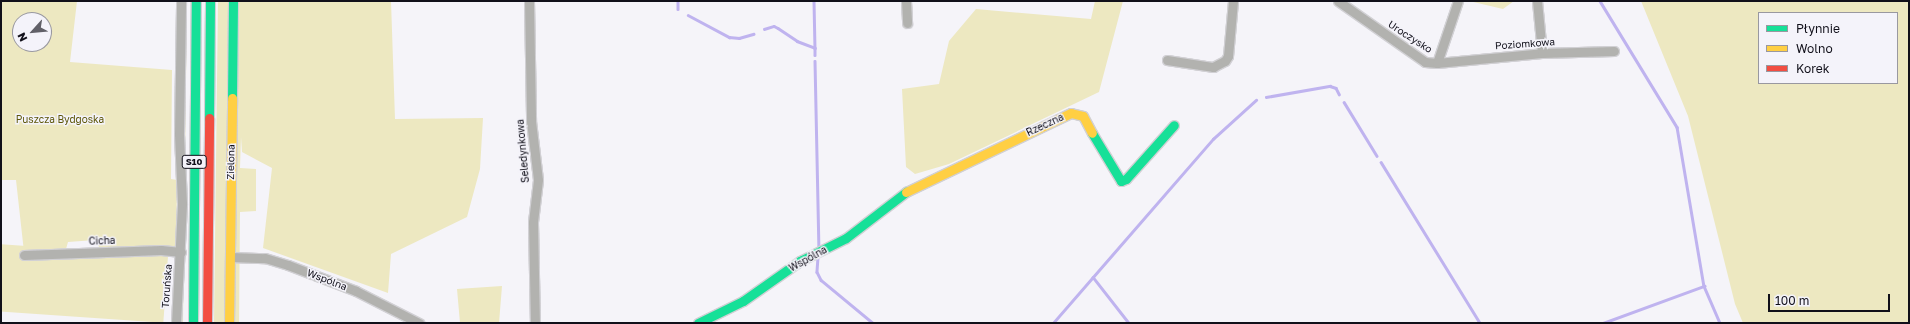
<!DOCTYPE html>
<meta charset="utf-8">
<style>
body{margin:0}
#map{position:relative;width:1910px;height:324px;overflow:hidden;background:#f5f4f9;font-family:"Golos Text",sans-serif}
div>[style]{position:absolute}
.green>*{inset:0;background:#ede8c1;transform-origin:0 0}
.stream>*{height:2.5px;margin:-1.25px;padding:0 1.25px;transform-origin:1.25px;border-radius:1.25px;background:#bfb3ef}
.roads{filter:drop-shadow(1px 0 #d1d0d4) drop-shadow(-1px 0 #d1d0d4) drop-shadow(0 1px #d1d0d4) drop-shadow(0 -1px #d1d0d4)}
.street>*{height:9px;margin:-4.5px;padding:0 4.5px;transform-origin:4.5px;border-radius:4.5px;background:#b2b2af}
.fast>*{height:9px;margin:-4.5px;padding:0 4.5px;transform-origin:4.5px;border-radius:4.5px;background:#16e098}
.slow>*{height:9px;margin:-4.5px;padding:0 4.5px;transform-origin:4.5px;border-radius:4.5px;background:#ffcf43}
.jam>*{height:9px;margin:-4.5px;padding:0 4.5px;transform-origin:4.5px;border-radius:4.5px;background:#f24e42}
span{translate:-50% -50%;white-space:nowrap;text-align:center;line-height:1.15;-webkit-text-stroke:3px #f4f3fa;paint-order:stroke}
.shield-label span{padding:1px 3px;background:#f4f3fa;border:1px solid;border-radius:3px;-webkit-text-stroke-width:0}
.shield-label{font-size:9px;color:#11101a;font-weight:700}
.street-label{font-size:10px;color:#11101a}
.park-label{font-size:10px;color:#5e5709}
.frame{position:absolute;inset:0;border:2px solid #11101a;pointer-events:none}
.legend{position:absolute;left:1758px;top:12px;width:140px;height:72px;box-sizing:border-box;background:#f4f3fa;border:1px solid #9998a0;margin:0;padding:5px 7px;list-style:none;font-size:12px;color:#11101a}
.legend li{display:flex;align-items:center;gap:8px;height:20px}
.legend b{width:20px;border:1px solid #9998a0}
.north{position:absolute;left:12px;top:12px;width:40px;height:40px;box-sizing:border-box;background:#f4f3fa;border:1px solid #9998a0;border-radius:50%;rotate:243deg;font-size:11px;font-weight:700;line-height:16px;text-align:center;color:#11101a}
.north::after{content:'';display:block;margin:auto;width:14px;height:18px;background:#616068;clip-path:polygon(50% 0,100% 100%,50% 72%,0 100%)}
.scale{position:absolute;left:1768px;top:294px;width:122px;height:18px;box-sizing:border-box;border:2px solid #11101a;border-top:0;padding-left:5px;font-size:12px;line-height:14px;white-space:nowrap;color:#11101a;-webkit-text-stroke:3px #f4f3fa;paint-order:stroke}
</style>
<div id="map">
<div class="green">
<div style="clip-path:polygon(evenodd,1px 1px,77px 1px,70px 62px,172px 70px,171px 179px,177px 180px,176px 248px,99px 247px,95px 240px,68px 242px,66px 249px,24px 252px,16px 180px,1px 180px,1px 1px,20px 20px,44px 20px,44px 44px,20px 44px,20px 20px)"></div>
<div style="clip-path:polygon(184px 1px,187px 1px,183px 323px,179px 323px)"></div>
<div style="clip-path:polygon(218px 1px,391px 1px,395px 119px,483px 118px,480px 169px,467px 217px,391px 254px,388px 293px,263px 248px,272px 168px,242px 152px,241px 137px,240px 168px,256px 169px,256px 211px,240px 212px,239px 323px,214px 323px)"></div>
<div style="clip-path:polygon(1095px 1px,1123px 1px,1099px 92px,949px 164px,915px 174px,906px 167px,902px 89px,939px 84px,949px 41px,976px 9px,1091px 19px)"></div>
<div style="clip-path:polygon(1469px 1px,1514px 1px,1503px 9px)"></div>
<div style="clip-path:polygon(evenodd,1641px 1px,1909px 1px,1909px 323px,1743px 323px,1735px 304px,1688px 116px,1641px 1px,1759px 13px,1897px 13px,1897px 83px,1759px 83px,1759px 13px)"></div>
<div style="left:168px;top:256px;width:67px;height:167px;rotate:94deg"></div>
<div style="clip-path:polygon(502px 286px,499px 323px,460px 323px,457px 289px)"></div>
</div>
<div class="stream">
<div style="left:678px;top:1px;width:8px;rotate:90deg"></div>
<div style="left:814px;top:1px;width:47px;rotate:88.8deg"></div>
<div style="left:1600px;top:1px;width:148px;rotate:58.6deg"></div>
<div style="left:1677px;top:127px;width:161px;rotate:80.4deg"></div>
<div style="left:688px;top:15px;width:47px;rotate:28.2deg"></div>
<div style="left:729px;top:37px;width:10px;rotate:6deg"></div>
<div style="left:739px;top:38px;width:15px;rotate:-16deg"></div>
<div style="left:764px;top:29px;width:10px;rotate:-17deg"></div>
<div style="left:774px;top:26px;width:4px;rotate:27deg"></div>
<div style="left:778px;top:28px;width:23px;rotate:34deg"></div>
<div style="left:797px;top:41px;width:19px;rotate:21deg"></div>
<div style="left:815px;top:48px;width:7px;rotate:90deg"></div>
<div style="left:815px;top:61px;width:186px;rotate:88.8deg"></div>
<div style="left:1266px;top:97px;width:65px;rotate:-9.8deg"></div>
<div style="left:1330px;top:86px;width:6px;rotate:18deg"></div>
<div style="left:1336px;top:88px;width:7px;rotate:63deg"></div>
<div style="left:1344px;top:102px;width:63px;rotate:58.6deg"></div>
<div style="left:1381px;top:162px;width:189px;rotate:58.4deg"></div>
<div style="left:818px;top:257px;width:15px;rotate:94deg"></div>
<div style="left:817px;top:272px;width:9px;rotate:63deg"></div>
<div style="left:821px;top:280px;width:67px;rotate:39.6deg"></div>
<div style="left:1093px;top:277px;width:58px;rotate:52deg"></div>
<div style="left:1053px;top:323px;width:244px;rotate:-49deg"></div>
<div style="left:1213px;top:139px;width:58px;rotate:-42.2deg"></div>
<div style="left:1603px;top:323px;width:108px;rotate:-20.1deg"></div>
<div style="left:1704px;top:286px;width:40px;rotate:66.6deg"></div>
</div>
<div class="roads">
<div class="street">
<div style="left:529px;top:1px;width:120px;rotate:89deg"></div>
<div style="left:531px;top:121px;width:59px;rotate:83.2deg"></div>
<div style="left:538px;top:180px;width:42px;rotate:96.8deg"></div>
<div style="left:533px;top:222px;width:101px;rotate:88.9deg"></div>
<div style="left:906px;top:1px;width:22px;rotate:87deg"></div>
<div style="left:1338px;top:1px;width:106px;rotate:35deg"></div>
<div style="left:1425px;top:62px;width:12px;rotate:5deg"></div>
<div style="left:1437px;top:63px;width:65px;rotate:-71.3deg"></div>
<div style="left:1537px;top:1px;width:52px;rotate:84.5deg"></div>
<div style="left:1167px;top:60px;width:47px;rotate:8.7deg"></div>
<div style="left:1213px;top:67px;width:13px;rotate:-27deg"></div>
<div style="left:1225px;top:61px;width:6px;rotate:-59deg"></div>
<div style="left:1228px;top:56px;width:55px;rotate:-84.8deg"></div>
<div style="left:1437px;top:63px;width:105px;rotate:-5.4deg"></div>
<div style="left:1542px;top:53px;width:72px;rotate:-1.6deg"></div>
<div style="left:24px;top:255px;width:137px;rotate:-2.1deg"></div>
<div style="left:161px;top:250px;width:20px;rotate:6deg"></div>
<div style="left:230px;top:257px;width:35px;rotate:2deg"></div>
<div style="left:265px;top:258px;width:24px;rotate:17deg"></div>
<div style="left:288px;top:265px;width:73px;rotate:20.9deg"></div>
<div style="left:356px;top:291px;width:71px;rotate:26.9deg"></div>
<div style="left:176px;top:323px;width:120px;rotate:-87.1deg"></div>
<div style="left:182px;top:203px;width:69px;rotate:-92.5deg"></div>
<div style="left:179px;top:134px;width:133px;rotate:-89.1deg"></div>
</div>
<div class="fast">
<div style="left:232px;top:98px;width:97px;rotate:-89.4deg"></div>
<div style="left:209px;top:118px;width:117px;rotate:-89.5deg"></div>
<div style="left:1092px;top:133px;width:56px;rotate:58.9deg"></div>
<div style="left:1121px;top:181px;width:5px;rotate:-22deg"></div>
<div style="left:1126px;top:179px;width:72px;rotate:-48.4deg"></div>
<div style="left:193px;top:323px;width:322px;rotate:-89.5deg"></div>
<div style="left:698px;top:323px;width:50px;rotate:-26.1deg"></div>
<div style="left:743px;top:301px;width:70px;rotate:-35.1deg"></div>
<div style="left:800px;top:261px;width:51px;rotate:-26.6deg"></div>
<div style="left:846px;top:238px;width:76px;rotate:-37.5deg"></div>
</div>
<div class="slow">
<div style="left:906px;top:192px;width:183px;rotate:-25.6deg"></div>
<div style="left:1071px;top:113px;width:12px;rotate:14deg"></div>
<div style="left:1083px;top:116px;width:19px;rotate:62deg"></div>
<div style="left:229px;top:323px;width:225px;rotate:-89.2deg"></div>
</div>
<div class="jam">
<div style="left:207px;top:323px;width:205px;rotate:-89.4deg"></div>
</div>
</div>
<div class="shield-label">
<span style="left:194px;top:162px">S10</span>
</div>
<div class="street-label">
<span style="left:1410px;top:37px;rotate:33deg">Uroczysko</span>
<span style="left:1525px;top:44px;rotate:-4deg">Poziomkowa</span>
<span style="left:1045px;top:125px;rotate:-25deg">Rzeczna</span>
<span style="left:523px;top:151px;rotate:-95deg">Seledynkowa</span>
<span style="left:231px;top:162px;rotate:-89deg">Zielona</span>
<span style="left:102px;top:241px;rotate:-2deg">Cicha</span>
<span style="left:808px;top:259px;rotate:-29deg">Wspólna</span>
<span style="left:327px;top:280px;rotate:21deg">Wspólna</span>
<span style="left:167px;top:286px;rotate:-86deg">Toruńska</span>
</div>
<div class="park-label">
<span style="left:60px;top:120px">Puszcza Bydgoska</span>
</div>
<div class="frame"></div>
<ul class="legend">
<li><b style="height:5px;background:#16e098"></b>Płynnie</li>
<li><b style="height:5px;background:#ffcf43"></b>Wolno</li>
<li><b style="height:5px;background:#f24e42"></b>Korek</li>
</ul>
<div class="north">N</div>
<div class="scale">100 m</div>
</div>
